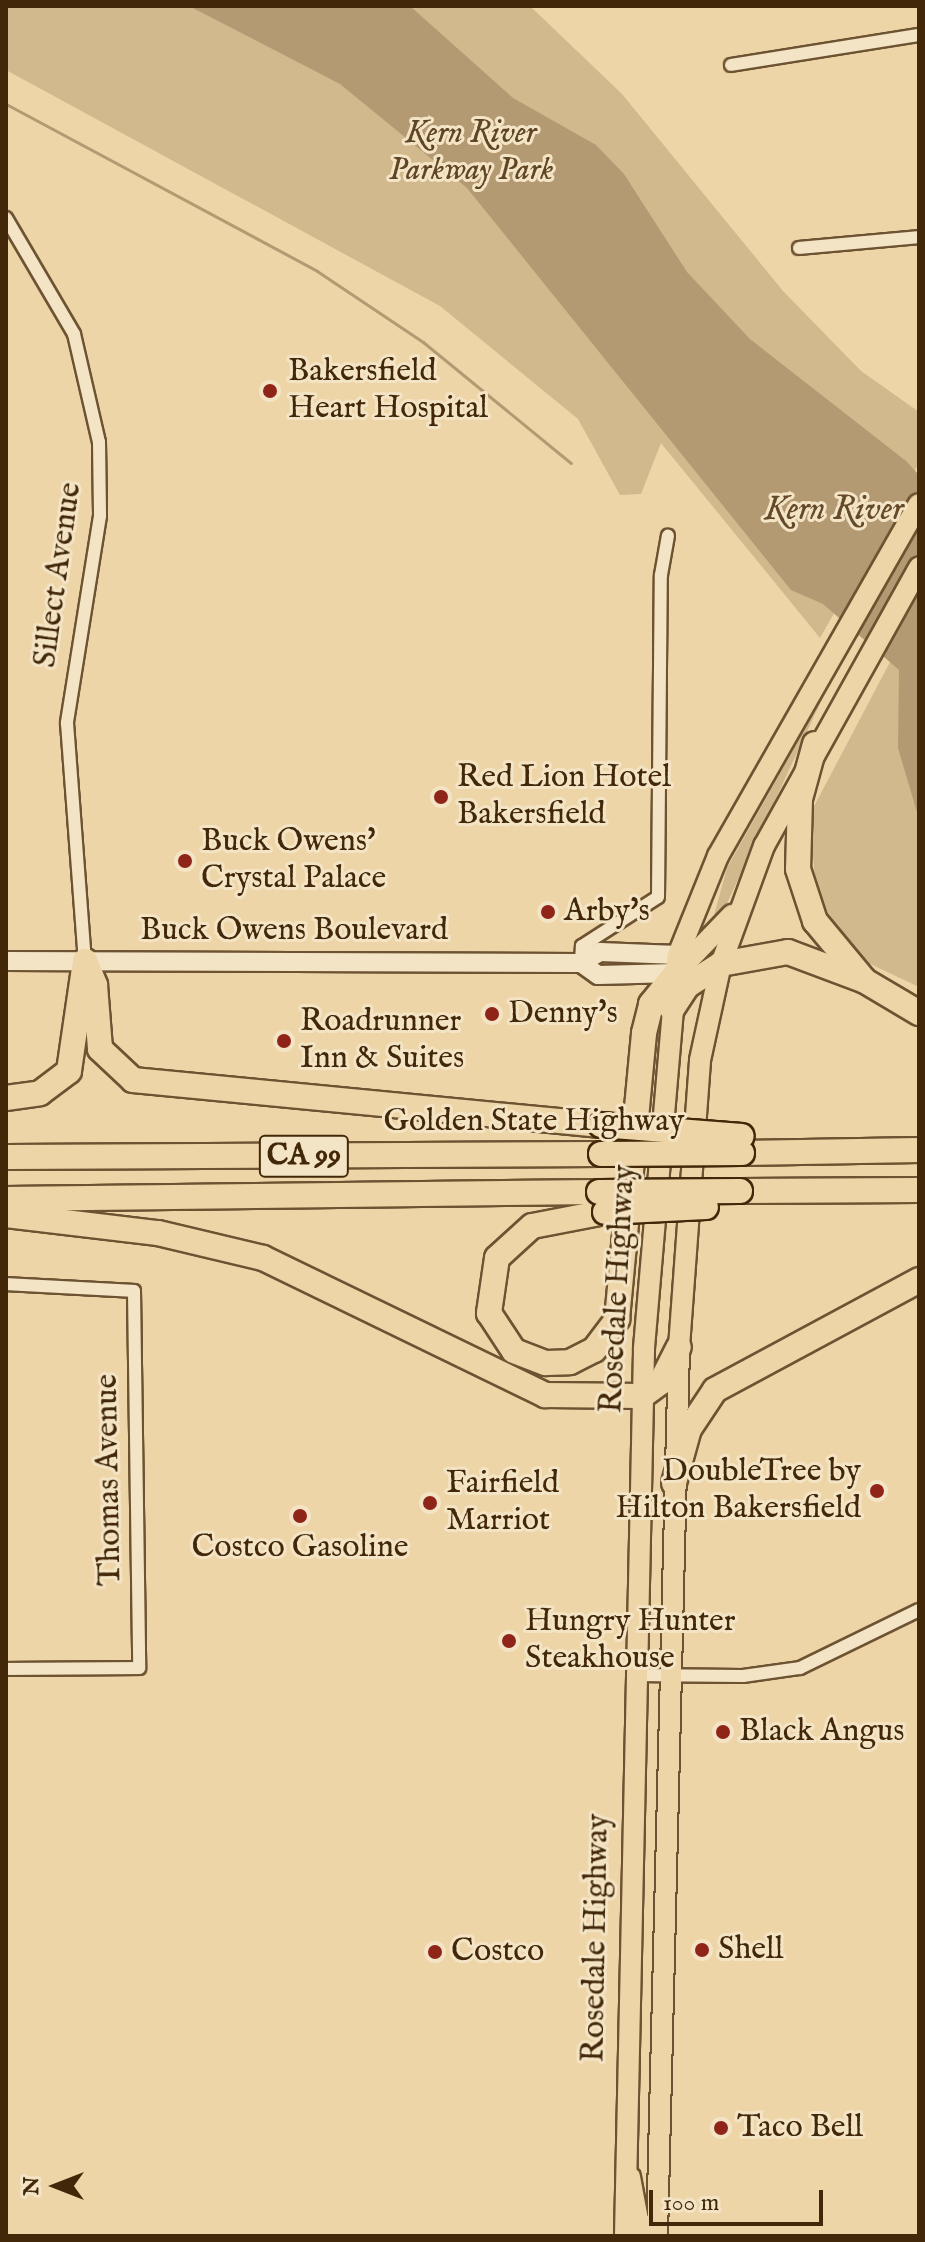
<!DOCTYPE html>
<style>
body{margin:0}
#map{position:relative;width:925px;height:2242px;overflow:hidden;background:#eed5a8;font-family:"IM FELL English",serif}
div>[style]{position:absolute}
.green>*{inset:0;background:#d1b88d}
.water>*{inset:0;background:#b49a72}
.stream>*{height:3px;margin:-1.5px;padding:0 1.5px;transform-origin:1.5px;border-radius:1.5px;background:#b49a72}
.roads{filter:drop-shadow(2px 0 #6d5331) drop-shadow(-2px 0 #6d5331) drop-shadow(0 2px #6d5331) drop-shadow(0 -2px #6d5331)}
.street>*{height:12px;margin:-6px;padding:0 6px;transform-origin:6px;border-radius:6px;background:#f4e4c6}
.secondary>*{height:18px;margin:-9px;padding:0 9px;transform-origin:9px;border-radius:9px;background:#f4e4c6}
.primary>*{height:20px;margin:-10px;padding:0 10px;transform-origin:10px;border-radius:10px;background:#eed5a8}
.highway>*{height:24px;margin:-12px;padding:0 12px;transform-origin:12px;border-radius:12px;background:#eed5a8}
.bridges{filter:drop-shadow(2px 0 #422809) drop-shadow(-2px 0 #422809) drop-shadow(0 2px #422809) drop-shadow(0 -2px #422809)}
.highway-bridge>*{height:24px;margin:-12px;padding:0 12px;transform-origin:12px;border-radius:12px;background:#eed5a8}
.dots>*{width:22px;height:22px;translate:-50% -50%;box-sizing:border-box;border:4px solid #f4e4c6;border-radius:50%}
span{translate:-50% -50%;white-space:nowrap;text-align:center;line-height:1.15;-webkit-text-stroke:6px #f4e4c6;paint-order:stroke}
.shield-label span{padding:2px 6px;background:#f4e4c6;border:2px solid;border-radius:6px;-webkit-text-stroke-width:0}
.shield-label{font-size:30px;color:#422809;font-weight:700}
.park-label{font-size:32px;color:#5f4523;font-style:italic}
.poi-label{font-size:32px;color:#422809}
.left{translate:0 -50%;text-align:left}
.right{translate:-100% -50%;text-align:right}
.street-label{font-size:32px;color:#422809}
.water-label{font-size:34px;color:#644a28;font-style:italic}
.frame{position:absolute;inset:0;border:8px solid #422809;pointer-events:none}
.north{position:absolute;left:16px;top:2146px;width:80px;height:80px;-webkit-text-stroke:6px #f4e4c6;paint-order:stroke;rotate:270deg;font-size:22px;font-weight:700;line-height:32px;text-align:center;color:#422809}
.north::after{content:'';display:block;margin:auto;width:28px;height:36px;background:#422809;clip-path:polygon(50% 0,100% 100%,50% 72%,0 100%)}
.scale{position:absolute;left:649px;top:2190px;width:174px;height:36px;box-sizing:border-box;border:4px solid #422809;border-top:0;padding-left:10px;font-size:24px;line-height:28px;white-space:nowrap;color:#422809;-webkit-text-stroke:6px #f4e4c6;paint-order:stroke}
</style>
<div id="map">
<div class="green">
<div style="clip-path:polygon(6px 6px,530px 6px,622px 94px,783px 291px,861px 371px,919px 412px,919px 463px,820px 638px,661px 443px,641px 494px,620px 495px,578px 419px,440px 306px,6px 70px)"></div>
<div style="clip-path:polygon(919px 607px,919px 987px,862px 960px,816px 896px,810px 814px)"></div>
<div style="clip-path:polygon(823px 697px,722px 914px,710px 930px,727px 868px)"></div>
</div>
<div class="water">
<div style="clip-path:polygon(189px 6px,410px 6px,513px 98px,596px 145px,624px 174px,687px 272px,750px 339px,906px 461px,919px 475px,919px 819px,898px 748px,899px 670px,823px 604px,791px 590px,467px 188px,340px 84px)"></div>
</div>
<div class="stream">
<div style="left:6px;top:104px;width:353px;rotate:28.2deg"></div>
<div style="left:317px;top:271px;width:128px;rotate:33.8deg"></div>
<div style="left:423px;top:342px;width:191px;rotate:39.3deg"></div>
</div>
<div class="roads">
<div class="street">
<div style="left:731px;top:65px;width:190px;rotate:-9.1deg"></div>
<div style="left:6px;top:218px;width:134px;rotate:59.6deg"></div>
<div style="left:74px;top:334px;width:111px;rotate:77deg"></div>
<div style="left:99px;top:442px;width:74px;rotate:89.2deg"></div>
<div style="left:100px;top:516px;width:210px;rotate:99.1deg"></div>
<div style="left:67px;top:723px;width:239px;rotate:85.7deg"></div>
<div style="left:799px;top:248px;width:121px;rotate:-5.2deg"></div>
<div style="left:581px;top:963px;width:17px;rotate:-87deg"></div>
<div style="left:582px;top:946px;width:90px;rotate:-32.8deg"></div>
<div style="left:658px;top:897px;width:322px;rotate:-89.5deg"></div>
<div style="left:661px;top:575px;width:40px;rotate:-80deg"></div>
<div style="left:6px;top:1284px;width:128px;rotate:3.1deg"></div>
<div style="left:134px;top:1291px;width:377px;rotate:89.2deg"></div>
<div style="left:139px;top:1668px;width:133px;rotate:179.6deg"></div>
<div style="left:633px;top:1675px;width:110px;rotate:0.5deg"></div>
<div style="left:743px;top:1676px;width:58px;rotate:-8deg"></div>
<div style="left:800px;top:1668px;width:132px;rotate:-26deg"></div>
</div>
<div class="secondary">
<div style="left:6px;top:961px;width:575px;rotate:0.2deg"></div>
<div style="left:581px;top:963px;width:22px;rotate:-30deg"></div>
<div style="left:600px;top:952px;width:78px;rotate:2.2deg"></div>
<div style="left:581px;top:963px;width:21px;rotate:35deg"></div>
<div style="left:598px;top:975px;width:78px;rotate:-1.5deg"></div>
</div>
<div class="primary">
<div style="left:676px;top:973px;width:81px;rotate:-46deg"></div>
<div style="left:630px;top:2177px;width:60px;rotate:79.4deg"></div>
<div style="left:625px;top:2236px;width:888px;rotate:-88.77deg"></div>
<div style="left:644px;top:1348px;width:394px;rotate:-85.1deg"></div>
<div style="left:678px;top:955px;width:107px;rotate:-68deg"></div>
<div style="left:718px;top:856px;width:405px;rotate:-60.3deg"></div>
<div style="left:657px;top:2236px;width:889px;rotate:-88.58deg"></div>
<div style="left:679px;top:1347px;width:288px;rotate:-85.8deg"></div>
<div style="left:700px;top:1060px;width:98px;rotate:-77.7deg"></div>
<div style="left:721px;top:964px;width:126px;rotate:-70deg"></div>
<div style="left:764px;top:846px;width:319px;rotate:-60.9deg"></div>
</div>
<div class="highway">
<div style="left:815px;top:744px;width:57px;rotate:105.3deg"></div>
<div style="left:800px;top:799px;width:70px;rotate:91.6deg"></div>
<div style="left:798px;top:869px;width:55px;rotate:71.9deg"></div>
<div style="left:815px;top:921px;width:77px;rotate:50.3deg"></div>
<div style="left:85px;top:961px;width:26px;rotate:67deg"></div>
<div style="left:95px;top:985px;width:64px;rotate:85.5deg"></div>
<div style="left:100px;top:1049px;width:45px;rotate:43.2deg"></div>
<div style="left:133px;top:1080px;width:470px;rotate:5.5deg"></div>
<div style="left:672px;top:1009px;width:27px;rotate:-57deg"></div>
<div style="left:687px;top:986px;width:40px;rotate:-32.9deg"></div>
<div style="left:721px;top:964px;width:68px;rotate:-10.2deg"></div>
<div style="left:788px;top:952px;width:82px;rotate:20.6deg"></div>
<div style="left:865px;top:981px;width:63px;rotate:30.7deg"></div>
<div style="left:6px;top:1098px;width:34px;rotate:-8deg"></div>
<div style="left:40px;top:1093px;width:36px;rotate:-37deg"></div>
<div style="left:69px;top:1071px;width:111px;rotate:-81.7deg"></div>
<div style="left:742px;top:1153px;width:177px;rotate:-1deg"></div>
<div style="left:6px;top:1157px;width:595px;rotate:-0.29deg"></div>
<div style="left:740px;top:1191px;width:179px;rotate:-0.3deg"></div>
<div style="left:6px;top:1199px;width:593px;rotate:-0.68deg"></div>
<div style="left:605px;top:1212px;width:74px;rotate:169.1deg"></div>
<div style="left:532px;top:1226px;width:47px;rotate:137.6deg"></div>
<div style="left:497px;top:1258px;width:56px;rotate:98.3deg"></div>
<div style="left:489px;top:1313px;width:45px;rotate:56.7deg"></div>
<div style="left:514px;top:1351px;width:34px;rotate:21deg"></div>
<div style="left:546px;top:1363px;width:24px;rotate:-2deg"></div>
<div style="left:570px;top:1362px;width:27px;rotate:-27deg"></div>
<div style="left:594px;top:1350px;width:39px;rotate:-53deg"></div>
<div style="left:617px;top:1319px;width:287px;rotate:-84.6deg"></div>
<div style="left:644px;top:1033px;width:30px;rotate:-76deg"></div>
<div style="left:651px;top:1004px;width:40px;rotate:-51deg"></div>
<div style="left:6px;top:1215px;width:153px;rotate:6.8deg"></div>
<div style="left:158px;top:1233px;width:108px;rotate:13.4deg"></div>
<div style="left:263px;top:1258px;width:314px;rotate:25.9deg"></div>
<div style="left:545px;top:1395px;width:97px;rotate:0.6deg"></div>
<div style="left:642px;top:1396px;width:24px;rotate:-36deg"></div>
<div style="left:661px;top:1382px;width:39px;rotate:-63deg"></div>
<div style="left:674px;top:1483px;width:56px;rotate:-74.5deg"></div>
<div style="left:689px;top:1429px;width:47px;rotate:-56.3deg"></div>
<div style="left:715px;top:1390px;width:232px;rotate:-28.3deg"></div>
</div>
</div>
<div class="bridges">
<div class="highway-bridge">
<div style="left:601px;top:1125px;width:141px;rotate:4.5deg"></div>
<div style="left:601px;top:1154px;width:141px;rotate:-0.4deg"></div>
<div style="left:599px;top:1192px;width:141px;rotate:-0.4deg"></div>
<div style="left:605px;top:1212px;width:101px;rotate:-2.8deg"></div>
</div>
</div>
<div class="dots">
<div style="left:270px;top:391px;background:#8f2418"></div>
<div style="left:441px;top:797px;background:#8f2418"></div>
<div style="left:185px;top:861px;background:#8f2418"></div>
<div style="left:548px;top:912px;background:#8f2418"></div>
<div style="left:492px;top:1014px;background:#8f2418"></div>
<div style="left:284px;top:1041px;background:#8f2418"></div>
<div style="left:877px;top:1491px;background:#8f2418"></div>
<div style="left:430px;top:1503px;background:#8f2418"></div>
<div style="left:300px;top:1516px;background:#8f2418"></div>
<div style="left:509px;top:1641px;background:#8f2418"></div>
<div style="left:723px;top:1732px;background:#8f2418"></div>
<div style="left:702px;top:1950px;background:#8f2418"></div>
<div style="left:435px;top:1952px;background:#8f2418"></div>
<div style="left:721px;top:2128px;background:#8f2418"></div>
</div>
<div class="shield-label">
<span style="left:304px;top:1156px">CA 99</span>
</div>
<div class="park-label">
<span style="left:471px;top:153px">Kern River<br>Parkway Park</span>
</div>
<div class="poi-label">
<span class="left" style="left:288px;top:391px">Bakersfield<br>Heart Hospital</span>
<span class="left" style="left:457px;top:797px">Red Lion Hotel<br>Bakersfield</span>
<span class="left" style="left:201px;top:861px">Buck Owens'<br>Crystal Palace</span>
<span class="left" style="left:564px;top:912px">Arby's</span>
<span class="left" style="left:508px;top:1014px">Denny's</span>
<span class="left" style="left:300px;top:1041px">Roadrunner<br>Inn &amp; Suites</span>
<span class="right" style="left:861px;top:1491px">DoubleTree by<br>Hilton Bakersfield</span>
<span class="left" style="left:446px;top:1503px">Fairfield<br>Marriot</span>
<span style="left:300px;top:1548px">Costco Gasoline</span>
<span class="left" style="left:525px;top:1641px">Hungry Hunter<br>Steakhouse</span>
<span class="left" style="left:739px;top:1732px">Black Angus</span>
<span class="left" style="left:718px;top:1950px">Shell</span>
<span class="left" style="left:451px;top:1952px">Costco</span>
<span class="left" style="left:737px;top:2128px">Taco Bell</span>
</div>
<div class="street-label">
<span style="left:59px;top:575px;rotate:-82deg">Sillect Avenue</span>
<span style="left:294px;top:931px">Buck Owens Boulevard</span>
<span style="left:534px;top:1122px">Golden State Highway</span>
<span style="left:619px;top:1289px;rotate:-87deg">Rosedale Highway</span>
<span style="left:110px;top:1480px;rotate:-91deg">Thomas Avenue</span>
<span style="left:597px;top:1938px;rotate:-89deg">Rosedale Highway</span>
</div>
<div class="water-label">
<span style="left:834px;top:510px">Kern River</span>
</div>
<div class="frame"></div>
<div class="north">N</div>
<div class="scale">100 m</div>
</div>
